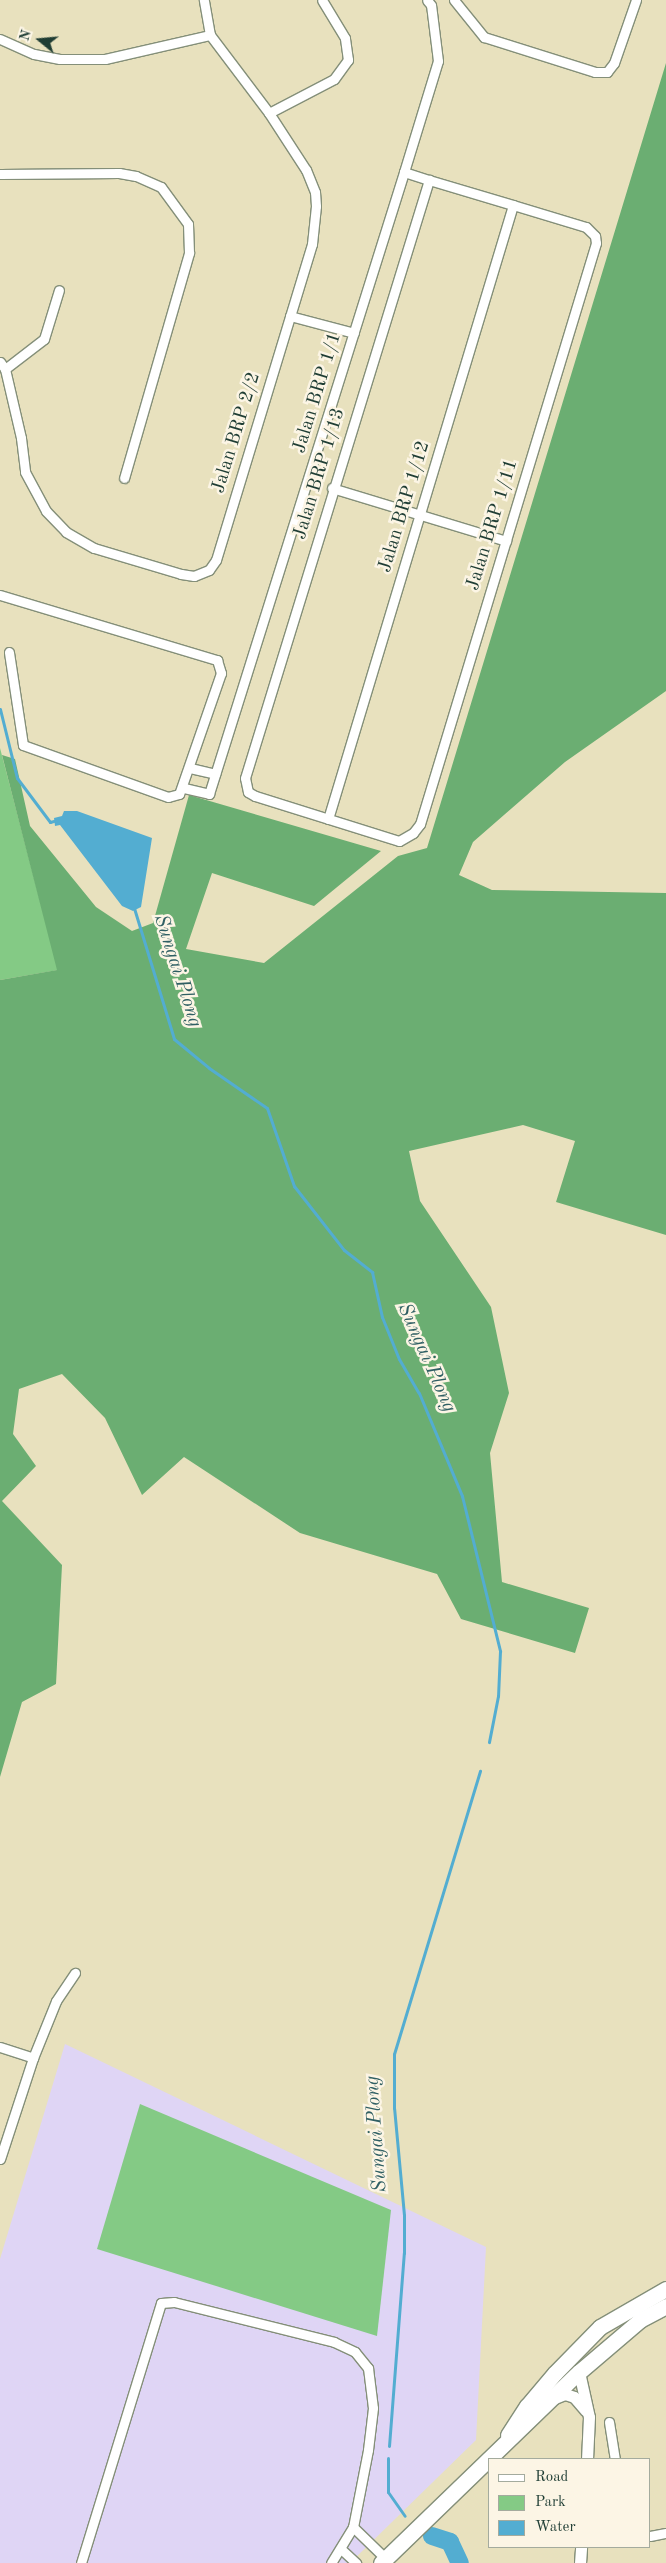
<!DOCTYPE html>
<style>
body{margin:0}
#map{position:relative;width:666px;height:2563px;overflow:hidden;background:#e8e1be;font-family:"Old Standard TT",serif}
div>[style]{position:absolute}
.built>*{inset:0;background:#dfd5f5}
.green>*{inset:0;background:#84ca85}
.forest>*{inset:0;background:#6bae72}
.water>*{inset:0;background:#53add1}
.stream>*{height:3px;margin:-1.5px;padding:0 1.5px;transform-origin:1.5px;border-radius:1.5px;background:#53add1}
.river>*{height:18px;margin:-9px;padding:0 9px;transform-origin:9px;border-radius:9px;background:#53add1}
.roads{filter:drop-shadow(1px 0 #848f79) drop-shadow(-1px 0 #848f79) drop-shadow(0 1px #848f79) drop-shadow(0 -1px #848f79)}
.minor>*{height:9px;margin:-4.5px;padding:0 4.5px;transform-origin:4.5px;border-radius:4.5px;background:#fff}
.tertiary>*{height:11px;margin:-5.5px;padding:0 5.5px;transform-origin:5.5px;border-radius:5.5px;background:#fff}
.trunk>*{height:15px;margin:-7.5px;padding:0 7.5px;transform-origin:7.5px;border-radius:7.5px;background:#fff}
span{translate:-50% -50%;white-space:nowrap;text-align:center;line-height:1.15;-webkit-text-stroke:5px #fcf5e5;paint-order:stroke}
.street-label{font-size:19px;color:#1f3d34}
.water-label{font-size:20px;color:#2f5f63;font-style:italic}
.legend{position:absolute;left:488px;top:2458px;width:162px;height:90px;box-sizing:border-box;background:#fcf5e5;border:1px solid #a4ab9e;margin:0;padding:6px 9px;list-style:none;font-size:15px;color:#1f3d34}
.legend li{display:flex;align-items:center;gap:10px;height:25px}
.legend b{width:25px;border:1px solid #a4ab9e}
.north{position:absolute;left:15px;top:15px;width:50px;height:50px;-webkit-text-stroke:4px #fcf5e5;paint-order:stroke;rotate:287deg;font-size:14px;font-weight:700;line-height:20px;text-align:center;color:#1f3d34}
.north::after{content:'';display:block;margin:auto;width:18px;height:22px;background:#1f3d34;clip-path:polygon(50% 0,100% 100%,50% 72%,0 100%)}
</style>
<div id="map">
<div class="built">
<div style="clip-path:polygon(65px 2044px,486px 2247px,476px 2440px,350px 2563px,0 2563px,0 2259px)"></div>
</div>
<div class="green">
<div style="clip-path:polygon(0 748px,58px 970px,0 980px)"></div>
<div style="clip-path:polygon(140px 2104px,391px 2210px,377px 2336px,97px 2249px)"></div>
</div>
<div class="forest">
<div style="clip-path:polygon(666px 63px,666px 691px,565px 762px,473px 842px,459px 875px,492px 890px,666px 893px,666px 1235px,556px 1202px,575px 1141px,523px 1125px,409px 1151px,420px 1201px,491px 1307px,509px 1393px,490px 1453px,502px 1582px,589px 1608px,575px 1653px,461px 1619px,437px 1574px,300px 1533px,184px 1457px,142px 1495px,105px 1418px,62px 1374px,19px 1389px,13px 1434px,36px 1466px,2px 1501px,62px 1565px,56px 1684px,22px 1702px,0 1777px,0 980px,57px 970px,2px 755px,15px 759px,30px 826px,96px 907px,132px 931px,153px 923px,189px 795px,381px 851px,314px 906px,212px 873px,186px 949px,264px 963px,398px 856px,427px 848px)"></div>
</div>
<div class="water">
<div style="clip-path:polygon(64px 811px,77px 811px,152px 838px,141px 907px,133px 911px,122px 906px,60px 825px,55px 826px,54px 818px,62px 816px)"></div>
</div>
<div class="stream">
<div style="left:0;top:709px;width:71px;rotate:76.2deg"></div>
<div style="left:17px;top:778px;width:55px;rotate:53.1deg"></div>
<div style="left:50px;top:822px;width:7px;rotate:-16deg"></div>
<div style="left:134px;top:908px;width:137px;rotate:73deg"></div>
<div style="left:174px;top:1039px;width:45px;rotate:39.6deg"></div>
<div style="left:209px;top:1068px;width:70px;rotate:34.6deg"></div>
<div style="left:267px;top:1108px;width:83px;rotate:70.9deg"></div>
<div style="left:294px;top:1186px;width:81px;rotate:52deg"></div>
<div style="left:344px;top:1250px;width:36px;rotate:38deg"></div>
<div style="left:372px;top:1272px;width:46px;rotate:77.5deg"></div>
<div style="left:382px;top:1317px;width:45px;rotate:68deg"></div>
<div style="left:399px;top:1359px;width:39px;rotate:60deg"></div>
<div style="left:419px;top:1393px;width:112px;rotate:67.3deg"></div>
<div style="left:462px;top:1496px;width:160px;rotate:76.2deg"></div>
<div style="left:500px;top:1651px;width:45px;rotate:92.5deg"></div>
<div style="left:498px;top:1696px;width:47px;rotate:101.1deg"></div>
<div style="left:389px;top:2446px;width:194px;rotate:-85.6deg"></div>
<div style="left:404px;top:2253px;width:38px;rotate:-90deg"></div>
<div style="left:404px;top:2215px;width:107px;rotate:-95.3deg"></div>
<div style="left:394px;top:2108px;width:54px;rotate:-90deg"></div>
<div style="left:394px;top:2054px;width:296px;rotate:-73.1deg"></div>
<div style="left:388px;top:2458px;width:34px;rotate:90deg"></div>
<div style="left:388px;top:2492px;width:29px;rotate:55deg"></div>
</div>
<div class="river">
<div style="left:432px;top:2536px;width:19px;rotate:18deg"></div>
<div style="left:450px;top:2542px;width:23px;rotate:65deg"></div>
</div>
<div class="roads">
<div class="minor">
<div style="left:454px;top:0;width:48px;rotate:51deg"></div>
<div style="left:484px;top:37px;width:116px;rotate:17.5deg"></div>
<div style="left:595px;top:72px;width:12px"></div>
<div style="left:607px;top:72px;width:11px;rotate:-52deg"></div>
<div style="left:614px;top:63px;width:67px;rotate:-70.8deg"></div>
<div style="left:0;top:39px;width:37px;rotate:24deg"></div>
<div style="left:34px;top:54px;width:26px;rotate:11deg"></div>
<div style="left:60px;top:59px;width:45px"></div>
<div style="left:105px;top:59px;width:108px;rotate:-12.9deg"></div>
<div style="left:269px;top:113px;width:73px;rotate:-27.6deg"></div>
<div style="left:334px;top:79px;width:24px;rotate:-54deg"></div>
<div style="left:348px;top:60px;width:22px;rotate:-98deg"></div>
<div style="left:345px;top:38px;width:44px;rotate:-121.2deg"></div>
<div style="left:404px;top:172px;width:26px;rotate:18deg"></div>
<div style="left:429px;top:180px;width:88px;rotate:16.6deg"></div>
<div style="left:513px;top:205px;width:76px;rotate:16.8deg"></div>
<div style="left:586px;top:227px;width:13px;rotate:45deg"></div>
<div style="left:595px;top:236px;width:7px;rotate:82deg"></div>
<div style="left:596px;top:243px;width:607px;rotate:106.85deg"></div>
<div style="left:420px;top:824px;width:11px;rotate:128deg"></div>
<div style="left:413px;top:833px;width:16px;rotate:150deg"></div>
<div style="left:399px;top:841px;width:151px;rotate:-162.6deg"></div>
<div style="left:255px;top:796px;width:8px;rotate:-150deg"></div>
<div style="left:248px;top:792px;width:14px;rotate:-102deg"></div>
<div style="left:245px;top:778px;width:626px;rotate:-72.9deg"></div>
<div style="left:0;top:174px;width:119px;rotate:-0.5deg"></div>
<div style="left:119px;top:173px;width:17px;rotate:10deg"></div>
<div style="left:136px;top:176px;width:27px;rotate:24deg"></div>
<div style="left:161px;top:187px;width:46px;rotate:53.9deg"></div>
<div style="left:188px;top:224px;width:29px;rotate:88deg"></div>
<div style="left:189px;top:253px;width:234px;rotate:106.1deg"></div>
<div style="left:290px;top:316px;width:66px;rotate:14.9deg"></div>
<div style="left:0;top:362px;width:9px;rotate:54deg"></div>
<div style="left:5px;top:369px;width:71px;rotate:76.9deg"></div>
<div style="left:21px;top:438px;width:34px;rotate:83deg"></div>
<div style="left:25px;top:472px;width:44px;rotate:61.7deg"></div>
<div style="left:46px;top:511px;width:29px;rotate:46deg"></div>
<div style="left:66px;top:532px;width:32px;rotate:30deg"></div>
<div style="left:94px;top:548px;width:91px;rotate:16.6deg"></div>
<div style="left:181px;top:574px;width:13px;rotate:9deg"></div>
<div style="left:194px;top:576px;width:16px;rotate:-22deg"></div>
<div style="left:209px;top:570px;width:12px;rotate:-55deg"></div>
<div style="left:216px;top:560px;width:330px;rotate:-73.1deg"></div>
<div style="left:312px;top:244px;width:38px;rotate:-84deg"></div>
<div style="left:316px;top:206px;width:14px;rotate:-94deg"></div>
<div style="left:315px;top:192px;width:24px;rotate:-112deg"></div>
<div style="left:306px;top:170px;width:68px;rotate:-123deg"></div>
<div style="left:269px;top:113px;width:98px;rotate:-127.1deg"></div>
<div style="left:210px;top:35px;width:36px;rotate:-100deg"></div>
<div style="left:5px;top:369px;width:49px;rotate:-37.6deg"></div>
<div style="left:44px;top:339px;width:51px;rotate:-73deg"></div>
<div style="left:332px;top:488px;width:182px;rotate:16.9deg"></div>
<div style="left:0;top:595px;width:227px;rotate:16.7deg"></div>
<div style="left:217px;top:660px;width:14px;rotate:73deg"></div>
<div style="left:221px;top:673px;width:128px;rotate:109.1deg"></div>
<div style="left:179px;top:794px;width:11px;rotate:165deg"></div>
<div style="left:168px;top:797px;width:154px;rotate:-160.3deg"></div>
<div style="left:23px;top:745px;width:94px;rotate:-98.6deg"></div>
<div style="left:190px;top:768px;width:26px;rotate:13deg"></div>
<div style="left:184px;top:788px;width:26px;rotate:13deg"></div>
<div style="left:209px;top:794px;width:652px;rotate:-72.59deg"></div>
<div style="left:404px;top:172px;width:116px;rotate:-73deg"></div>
<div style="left:438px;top:61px;width:56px;rotate:-97.1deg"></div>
<div style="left:431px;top:5px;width:6px;rotate:-129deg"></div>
<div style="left:328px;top:819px;width:641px;rotate:-73.23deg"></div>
<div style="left:0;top:2047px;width:35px;rotate:18deg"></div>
<div style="left:0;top:2159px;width:106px;rotate:-71.9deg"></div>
<div style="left:33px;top:2058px;width:61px;rotate:-68deg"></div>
<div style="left:56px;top:2001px;width:34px;rotate:-56deg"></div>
<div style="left:609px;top:2422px;width:37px;rotate:81deg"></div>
<div style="left:353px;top:2527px;width:46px;rotate:44.1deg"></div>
<div style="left:650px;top:2536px;width:16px;rotate:-11deg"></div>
<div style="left:341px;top:2549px;width:21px;rotate:43deg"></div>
<div style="left:81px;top:2563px;width:272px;rotate:-72.9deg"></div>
<div style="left:161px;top:2303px;width:13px;rotate:-4deg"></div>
<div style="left:174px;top:2302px;width:165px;rotate:14deg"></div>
<div style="left:334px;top:2342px;width:23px;rotate:25deg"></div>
<div style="left:355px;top:2352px;width:21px;rotate:51deg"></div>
<div style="left:368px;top:2368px;width:40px;rotate:82.9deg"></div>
<div style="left:373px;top:2408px;width:42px;rotate:96.8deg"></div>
<div style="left:368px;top:2450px;width:78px;rotate:101deg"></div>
<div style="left:353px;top:2527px;width:42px;rotate:121.4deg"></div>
</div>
<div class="tertiary">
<div style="left:579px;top:2372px;width:46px;rotate:77.5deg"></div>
<div style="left:589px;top:2417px;width:42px;rotate:92.7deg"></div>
<div style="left:552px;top:2399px;width:14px;rotate:-21deg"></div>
<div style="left:565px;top:2394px;width:9px;rotate:18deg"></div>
<div style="left:574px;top:2397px;width:18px;rotate:49deg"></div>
<div style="left:580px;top:2563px;width:16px;rotate:-86deg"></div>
</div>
<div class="trunk">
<div style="left:508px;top:2435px;width:35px;rotate:-57deg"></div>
<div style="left:527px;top:2406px;width:43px;rotate:-49.7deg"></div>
<div style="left:555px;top:2373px;width:64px;rotate:-45.6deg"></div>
<div style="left:600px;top:2327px;width:76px;rotate:-29.9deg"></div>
<div style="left:381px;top:2563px;width:275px;rotate:-44deg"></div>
<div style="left:579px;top:2372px;width:80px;rotate:-40.4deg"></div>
<div style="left:640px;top:2320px;width:30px;rotate:-28deg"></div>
</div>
</div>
<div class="street-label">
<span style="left:318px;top:393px;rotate:-73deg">Jalan BRP 1/1</span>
<span style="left:237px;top:433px;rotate:-73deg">Jalan BRP 2/2</span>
<span style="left:320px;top:474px;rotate:-73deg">Jalan BRP 1/13</span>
<span style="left:405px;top:507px;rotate:-73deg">Jalan BRP 1/12</span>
<span style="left:493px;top:525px;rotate:-73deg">Jalan BRP 1/11</span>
</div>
<div class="water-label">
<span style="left:177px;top:971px;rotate:72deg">Sungai Plong</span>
<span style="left:426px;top:1358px;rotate:66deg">Sungai Plong</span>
<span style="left:377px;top:2134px;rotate:-94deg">Sungai Plong</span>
</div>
<ul class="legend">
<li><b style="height:6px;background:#fff"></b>Road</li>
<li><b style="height:14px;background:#84ca85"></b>Park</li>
<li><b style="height:14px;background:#53add1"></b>Water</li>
</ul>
<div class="north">N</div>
</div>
